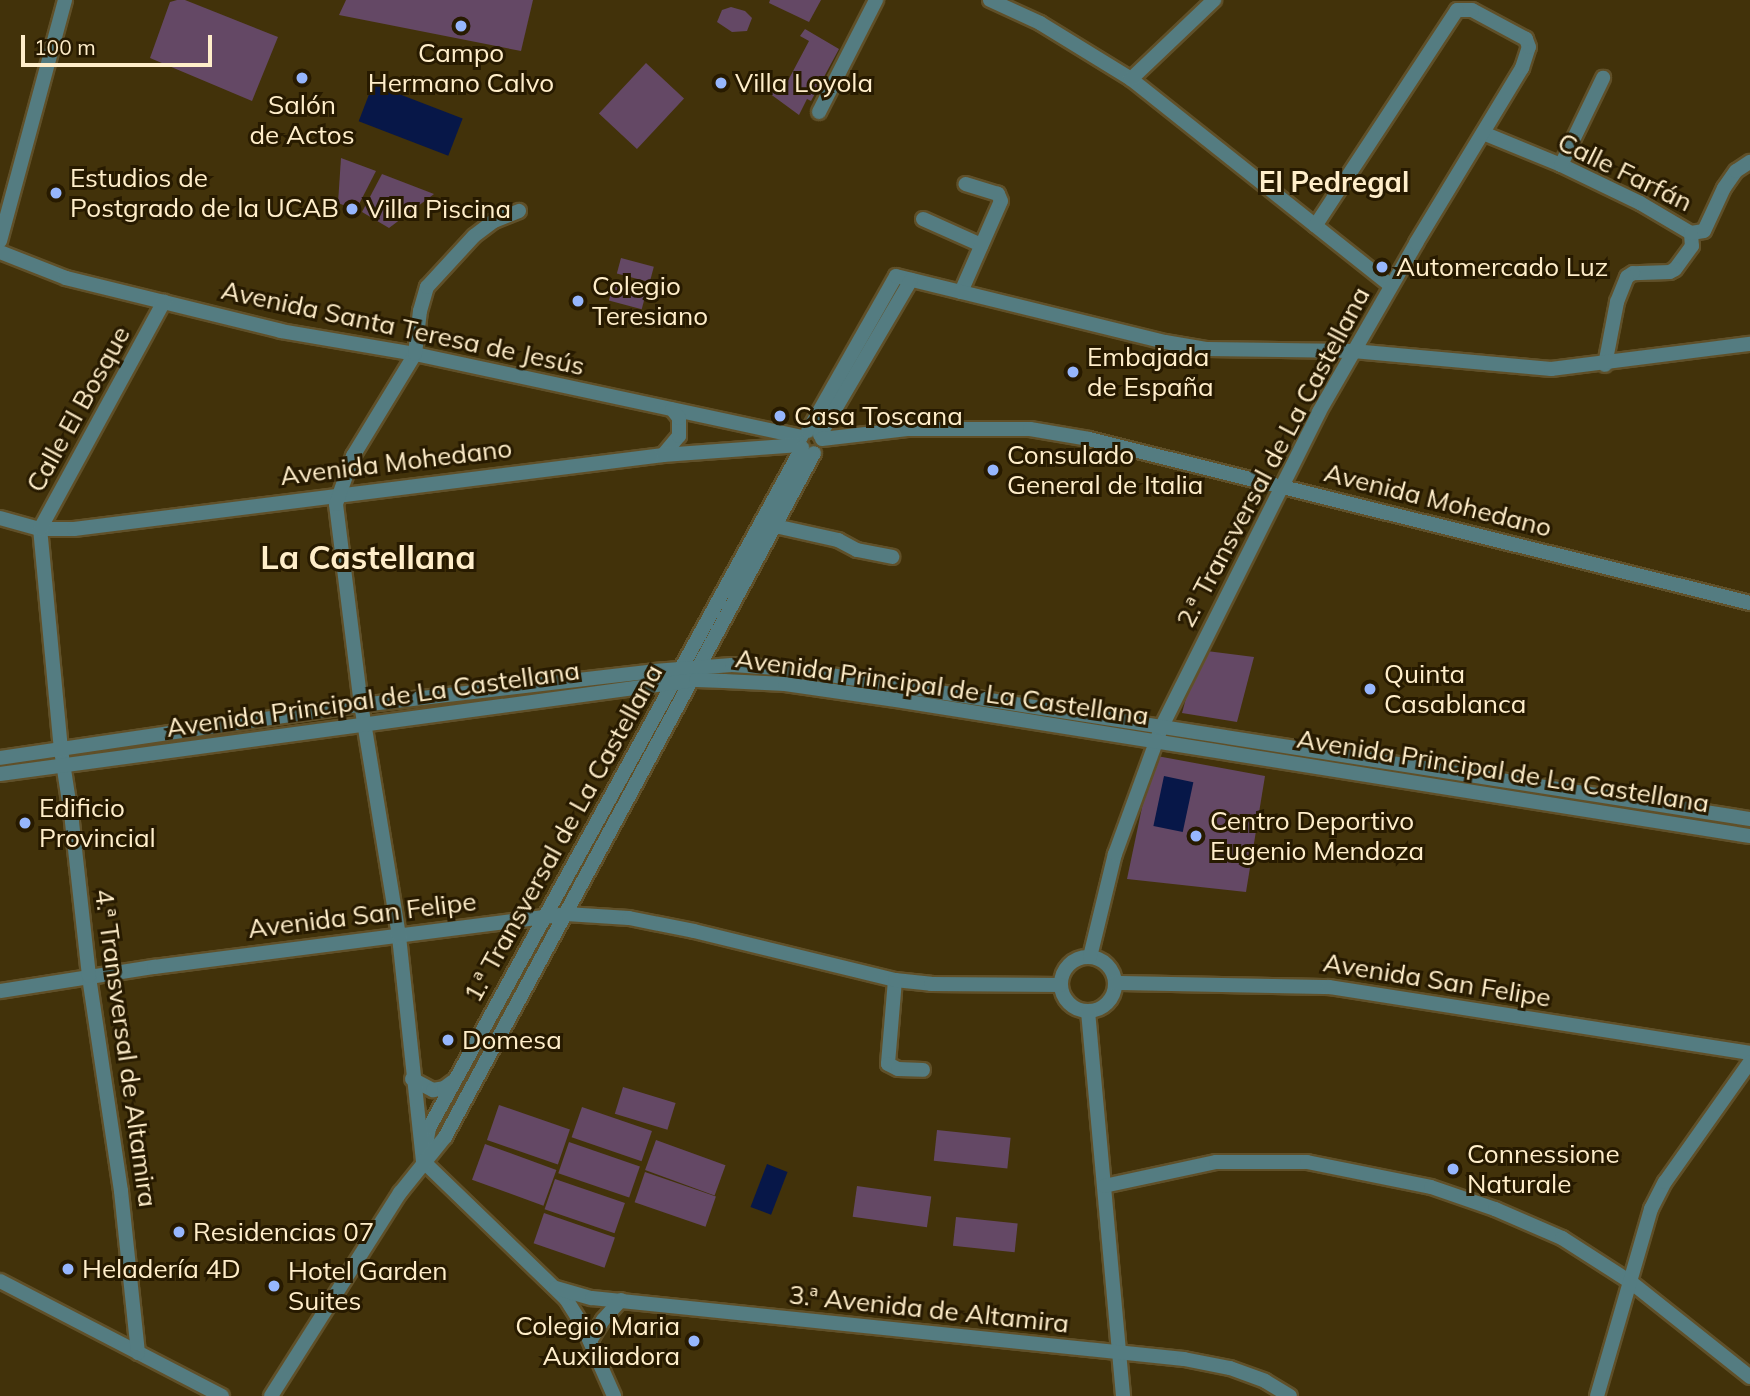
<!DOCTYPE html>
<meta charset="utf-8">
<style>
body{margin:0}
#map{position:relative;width:1750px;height:1396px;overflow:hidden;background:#42320a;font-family:Mulish,sans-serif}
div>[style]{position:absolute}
.green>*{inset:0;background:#644865;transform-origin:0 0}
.water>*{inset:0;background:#071748;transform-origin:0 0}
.roads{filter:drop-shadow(2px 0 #605029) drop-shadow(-2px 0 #605029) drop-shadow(0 2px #605029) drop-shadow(0 -2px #605029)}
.minor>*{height:14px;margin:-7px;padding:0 7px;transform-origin:7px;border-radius:7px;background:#547c81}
.minor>.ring{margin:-7px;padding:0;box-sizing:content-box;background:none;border:14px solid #547c81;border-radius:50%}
.tertiary>*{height:14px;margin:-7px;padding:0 7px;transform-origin:7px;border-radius:7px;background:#547c81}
.dots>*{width:19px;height:19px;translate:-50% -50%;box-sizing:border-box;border:4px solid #271a00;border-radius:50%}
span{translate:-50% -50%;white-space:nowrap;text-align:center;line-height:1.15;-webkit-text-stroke:6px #271a00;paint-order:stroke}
.poi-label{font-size:26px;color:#ffeeca}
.left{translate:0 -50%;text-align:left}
.right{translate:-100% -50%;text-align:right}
.street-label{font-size:26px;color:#ffeeca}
.neighbourhood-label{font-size:28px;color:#ffeeca;font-weight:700}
.district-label{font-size:33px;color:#ffeeca;font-weight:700}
.scale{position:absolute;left:21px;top:35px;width:191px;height:32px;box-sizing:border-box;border:4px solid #ffeeca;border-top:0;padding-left:9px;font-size:21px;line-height:24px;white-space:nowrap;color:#ffeeca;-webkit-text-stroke:5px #271a00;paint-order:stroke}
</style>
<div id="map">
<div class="green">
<div style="clip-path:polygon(177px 0,185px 0,278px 37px,252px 101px,150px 58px,170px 2px)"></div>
<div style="clip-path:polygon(346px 0,533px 0,521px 51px,339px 15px)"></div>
<div style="clip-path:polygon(770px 0,821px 0,809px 22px,769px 3px)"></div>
<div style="clip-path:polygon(731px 7px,745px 11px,752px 18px,747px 31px,732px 32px,717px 22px,722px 10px)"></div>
<div style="clip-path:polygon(805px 29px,839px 49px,811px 101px,807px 99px,799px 115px,769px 93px,774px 86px,783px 90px,809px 41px,800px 36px)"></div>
<div style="left:646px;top:63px;width:52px;height:69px;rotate:43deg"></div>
<div style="clip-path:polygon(341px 158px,376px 171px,356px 210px,338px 203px)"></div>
<div style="clip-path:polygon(382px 174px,434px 194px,389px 228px,362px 212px)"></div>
<div style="left:621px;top:258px;width:34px;height:16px;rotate:15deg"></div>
<div style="left:613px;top:285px;width:34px;height:16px;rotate:15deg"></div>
<div style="clip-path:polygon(1199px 650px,1254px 657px,1237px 722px,1182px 713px)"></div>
<div style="clip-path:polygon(1157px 756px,1265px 776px,1246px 892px,1127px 879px,1145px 793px)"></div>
<div style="left:623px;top:1087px;width:55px;height:28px;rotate:17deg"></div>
<div style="left:499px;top:1105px;width:75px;height:37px;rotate:19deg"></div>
<div style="left:582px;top:1107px;width:74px;height:32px;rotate:19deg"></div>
<div style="left:937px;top:1130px;width:74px;height:31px;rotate:6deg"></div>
<div style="left:656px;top:1140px;width:74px;height:32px;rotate:20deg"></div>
<div style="left:569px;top:1142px;width:75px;height:33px;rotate:19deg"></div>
<div style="left:485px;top:1144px;width:76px;height:38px;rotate:20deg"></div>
<div style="left:645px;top:1172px;width:75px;height:32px;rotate:19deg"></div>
<div style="left:555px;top:1179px;width:74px;height:32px;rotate:19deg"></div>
<div style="left:857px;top:1186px;width:75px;height:31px;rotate:8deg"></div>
<div style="left:544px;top:1213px;width:75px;height:32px;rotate:19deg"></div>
<div style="left:956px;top:1217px;width:62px;height:29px;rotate:6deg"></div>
</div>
<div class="water">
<div style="left:373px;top:84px;width:96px;height:40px;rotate:21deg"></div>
<div style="left:1164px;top:776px;width:30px;height:51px;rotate:12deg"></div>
<div style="left:767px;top:1164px;width:22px;height:46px;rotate:21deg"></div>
</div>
<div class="roads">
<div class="minor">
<div style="left:990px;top:0;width:55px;rotate:24.7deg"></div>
<div style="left:1040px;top:23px;width:107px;rotate:31.6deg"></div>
<div style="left:1131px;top:79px;width:332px;rotate:38.5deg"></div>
<div style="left:1131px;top:79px;width:115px;rotate:-43.6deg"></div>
<div style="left:819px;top:112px;width:126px;rotate:-63deg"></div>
<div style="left:1483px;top:133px;width:84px;rotate:22.3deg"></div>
<div style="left:1561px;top:165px;width:88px;rotate:25.7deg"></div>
<div style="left:1640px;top:203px;width:59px;rotate:30.5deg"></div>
<div style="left:1691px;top:233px;width:13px;rotate:86deg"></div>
<div style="left:1692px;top:246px;width:29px;rotate:126deg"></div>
<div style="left:1675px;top:269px;width:6px;rotate:149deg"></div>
<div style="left:1670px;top:272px;width:37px;rotate:178deg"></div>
<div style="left:1633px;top:273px;width:7px;rotate:146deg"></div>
<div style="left:1627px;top:277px;width:27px;rotate:112deg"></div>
<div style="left:1617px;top:302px;width:64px;rotate:100.8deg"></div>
<div style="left:1561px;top:165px;width:97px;rotate:-64.2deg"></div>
<div style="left:923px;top:219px;width:64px;rotate:24.1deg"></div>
<div style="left:1691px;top:233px;width:13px;rotate:-9deg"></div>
<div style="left:1704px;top:231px;width:47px;rotate:-65.1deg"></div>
<div style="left:1724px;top:188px;width:21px;rotate:-55deg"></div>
<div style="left:1736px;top:171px;width:17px;rotate:-33deg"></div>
<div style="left:0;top:241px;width:250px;rotate:-74.9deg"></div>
<div style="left:0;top:252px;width:71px;rotate:21.5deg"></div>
<div style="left:66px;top:278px;width:221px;rotate:13.8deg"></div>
<div style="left:281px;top:331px;width:136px;rotate:9.7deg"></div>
<div style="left:415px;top:354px;width:395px;rotate:12.1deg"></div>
<div style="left:961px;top:292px;width:99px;rotate:-66.3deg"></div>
<div style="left:1001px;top:201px;width:8px;rotate:-113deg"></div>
<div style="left:998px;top:194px;width:34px;rotate:-163deg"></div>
<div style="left:808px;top:431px;width:178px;rotate:-60.4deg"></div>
<div style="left:896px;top:276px;width:277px;rotate:13.8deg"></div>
<div style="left:1165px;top:342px;width:43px;rotate:9.5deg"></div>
<div style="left:1207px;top:349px;width:146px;rotate:0.8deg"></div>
<div style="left:1353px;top:351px;width:199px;rotate:5.2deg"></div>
<div style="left:1551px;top:369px;width:201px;rotate:-7.2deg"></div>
<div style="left:820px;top:435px;width:180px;rotate:-59.6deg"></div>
<div style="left:822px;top:439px;width:88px;rotate:-6.6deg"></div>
<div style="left:909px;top:429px;width:121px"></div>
<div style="left:1030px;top:429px;width:60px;rotate:9.6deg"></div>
<div style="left:1089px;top:439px;width:681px;rotate:13.93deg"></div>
<div style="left:663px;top:455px;width:25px;rotate:-50deg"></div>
<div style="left:679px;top:436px;width:18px;rotate:-90deg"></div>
<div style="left:679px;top:418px;width:11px;rotate:-128deg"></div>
<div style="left:0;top:518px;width:41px;rotate:15.4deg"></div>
<div style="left:40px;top:529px;width:34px"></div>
<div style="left:74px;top:529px;width:594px;rotate:-7.16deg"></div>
<div style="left:663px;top:455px;width:137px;rotate:-4.2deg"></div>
<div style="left:775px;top:526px;width:65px;rotate:12.5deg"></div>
<div style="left:838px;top:540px;width:21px;rotate:28deg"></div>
<div style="left:857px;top:550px;width:36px;rotate:11deg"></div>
<div class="ring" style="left:1061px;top:957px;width:40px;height:40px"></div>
<div style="left:1090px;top:957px;width:106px;rotate:-76.4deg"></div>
<div style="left:1115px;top:854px;width:134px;rotate:-69.9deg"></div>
<div style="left:1161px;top:728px;width:353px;rotate:-63.4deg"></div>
<div style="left:1319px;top:412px;width:195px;rotate:-60.1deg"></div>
<div style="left:1416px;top:243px;width:205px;rotate:-58.8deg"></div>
<div style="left:1522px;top:68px;width:22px;rotate:-72deg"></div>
<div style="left:1529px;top:47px;width:9px;rotate:-111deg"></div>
<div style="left:1526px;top:39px;width:61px;rotate:-151.8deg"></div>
<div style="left:1472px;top:10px;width:15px;rotate:180deg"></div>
<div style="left:1457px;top:10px;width:258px;rotate:123.3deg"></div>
<div style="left:895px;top:980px;width:84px;rotate:94.8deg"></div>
<div style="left:888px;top:1064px;width:11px;rotate:27deg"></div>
<div style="left:898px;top:1069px;width:25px;rotate:2deg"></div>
<div style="left:1115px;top:983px;width:214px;rotate:1.1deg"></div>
<div style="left:1329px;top:987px;width:426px;rotate:8.9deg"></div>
<div style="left:0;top:991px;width:156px;rotate:-8.9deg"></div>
<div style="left:154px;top:967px;width:415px;rotate:-7.3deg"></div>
<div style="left:566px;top:914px;width:63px;rotate:3.6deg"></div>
<div style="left:629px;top:918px;width:66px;rotate:11.3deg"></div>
<div style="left:694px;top:931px;width:207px;rotate:13.7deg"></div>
<div style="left:895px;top:980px;width:36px;rotate:6deg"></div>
<div style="left:931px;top:984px;width:130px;rotate:0.4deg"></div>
<div style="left:1088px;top:1011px;width:387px;rotate:84.8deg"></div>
<div style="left:412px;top:1079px;width:24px;rotate:28deg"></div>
<div style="left:433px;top:1090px;width:11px;rotate:-10deg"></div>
<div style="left:444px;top:1088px;width:10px;rotate:-37deg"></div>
<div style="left:426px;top:1145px;width:17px;rotate:-80deg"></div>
<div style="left:429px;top:1128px;width:776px;rotate:-61.25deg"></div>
<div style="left:423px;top:1161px;width:226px;rotate:-96.1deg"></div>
<div style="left:399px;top:936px;width:234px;rotate:-99.3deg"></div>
<div style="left:361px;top:705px;width:203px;rotate:-97.1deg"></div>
<div style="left:336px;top:504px;width:51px;rotate:-70.5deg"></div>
<div style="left:353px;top:456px;width:119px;rotate:-58.7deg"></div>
<div style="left:415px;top:354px;width:43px;rotate:-83.4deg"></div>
<div style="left:420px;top:311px;width:25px;rotate:-74deg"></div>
<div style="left:427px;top:287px;width:69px;rotate:-47.3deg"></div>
<div style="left:474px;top:236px;width:25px;rotate:-37deg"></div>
<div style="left:494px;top:221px;width:27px;rotate:-22deg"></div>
<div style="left:423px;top:1161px;width:199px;rotate:44deg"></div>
<div style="left:566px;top:1299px;width:32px;rotate:58deg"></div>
<div style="left:583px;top:1326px;width:77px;rotate:66.1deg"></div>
<div style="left:1104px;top:1186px;width:115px;rotate:-12.1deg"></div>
<div style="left:1216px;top:1162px;width:91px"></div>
<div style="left:1307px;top:1162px;width:126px;rotate:11.4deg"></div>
<div style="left:1431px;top:1187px;width:68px;rotate:19deg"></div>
<div style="left:1495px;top:1209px;width:73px;rotate:23.4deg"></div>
<div style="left:1562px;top:1238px;width:83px;rotate:32.7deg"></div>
<div style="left:1632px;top:1283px;width:151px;rotate:38.5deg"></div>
<div style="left:0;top:1281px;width:250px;rotate:27.4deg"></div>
<div style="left:556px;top:1288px;width:37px;rotate:16deg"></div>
<div style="left:592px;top:1298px;width:595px;rotate:5.88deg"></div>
<div style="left:1184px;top:1359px;width:47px;rotate:11.1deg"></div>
<div style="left:1230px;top:1368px;width:37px;rotate:20deg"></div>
<div style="left:1265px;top:1381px;width:29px;rotate:31deg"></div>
<div style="left:590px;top:1341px;width:25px;rotate:-58deg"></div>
<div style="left:603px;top:1320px;width:27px;rotate:-48deg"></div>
<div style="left:138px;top:1353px;width:163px;rotate:-96deg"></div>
<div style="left:121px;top:1191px;width:217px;rotate:-98.5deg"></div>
<div style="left:89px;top:976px;width:156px;rotate:-96.3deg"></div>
<div style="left:72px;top:821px;width:72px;rotate:-98.8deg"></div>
<div style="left:61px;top:750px;width:222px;rotate:-95.4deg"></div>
<div style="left:40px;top:529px;width:259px;rotate:-61.4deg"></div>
<div style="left:271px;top:1396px;width:241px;rotate:-57.6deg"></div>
<div style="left:400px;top:1193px;width:72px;rotate:-51.2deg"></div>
<div style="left:445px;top:1137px;width:777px;rotate:-61.65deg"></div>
<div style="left:1597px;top:1396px;width:195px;rotate:-73.9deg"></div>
<div style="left:1651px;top:1209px;width:30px;rotate:-63deg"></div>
<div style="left:1665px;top:1182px;width:147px;rotate:-54.7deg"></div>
</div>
<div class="tertiary">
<div style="left:0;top:758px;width:365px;rotate:-8.4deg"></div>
<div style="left:361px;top:705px;width:295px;rotate:-6.6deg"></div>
<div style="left:654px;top:671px;width:78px;rotate:-4.4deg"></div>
<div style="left:732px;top:665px;width:60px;rotate:3.8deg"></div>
<div style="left:792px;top:669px;width:970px;rotate:8.9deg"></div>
<div style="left:0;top:774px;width:655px;rotate:-7.72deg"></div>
<div style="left:649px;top:686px;width:47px;rotate:-7.3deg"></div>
<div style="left:696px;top:680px;width:28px;rotate:2deg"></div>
<div style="left:724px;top:681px;width:61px;rotate:2.8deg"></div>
<div style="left:785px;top:684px;width:112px;rotate:8.2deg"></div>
<div style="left:896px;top:700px;width:865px;rotate:9.05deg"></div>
</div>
</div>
<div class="dots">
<div style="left:461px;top:26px;background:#96b6fd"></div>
<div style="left:302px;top:78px;background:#96b6fd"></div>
<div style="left:721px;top:83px;background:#96b6fd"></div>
<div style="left:56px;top:193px;background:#96b6fd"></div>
<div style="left:352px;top:209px;background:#96b6fd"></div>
<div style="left:1382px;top:267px;background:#96b6fd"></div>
<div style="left:578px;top:301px;background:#96b6fd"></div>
<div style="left:1073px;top:372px;background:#96b6fd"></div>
<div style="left:780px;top:416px;background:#96b6fd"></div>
<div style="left:993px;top:470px;background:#96b6fd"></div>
<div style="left:1370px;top:689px;background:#96b6fd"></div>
<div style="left:25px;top:823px;background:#96b6fd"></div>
<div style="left:1196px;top:836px;background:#96b6fd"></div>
<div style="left:448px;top:1040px;background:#96b6fd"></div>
<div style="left:1453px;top:1169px;background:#96b6fd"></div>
<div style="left:179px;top:1232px;background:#96b6fd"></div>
<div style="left:68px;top:1269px;background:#96b6fd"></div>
<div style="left:274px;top:1286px;background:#96b6fd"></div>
<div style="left:694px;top:1341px;background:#96b6fd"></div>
</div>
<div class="poi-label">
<span style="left:461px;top:68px">Campo<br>Hermano Calvo</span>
<span class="left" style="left:735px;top:83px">Villa Loyola</span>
<span style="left:302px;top:120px">Salón<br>de Actos</span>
<span class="left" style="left:70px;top:193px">Estudios de<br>Postgrado de la UCAB</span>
<span class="left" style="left:366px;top:209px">Villa Piscina</span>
<span class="left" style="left:1396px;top:267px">Automercado Luz</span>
<span class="left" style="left:592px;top:301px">Colegio<br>Teresiano</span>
<span class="left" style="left:1087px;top:372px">Embajada<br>de España</span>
<span class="left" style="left:794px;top:416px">Casa Toscana</span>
<span class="left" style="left:1007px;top:470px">Consulado<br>General de Italia</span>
<span class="left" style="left:1384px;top:689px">Quinta<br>Casablanca</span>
<span class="left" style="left:39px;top:823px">Edificio<br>Provincial</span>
<span class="left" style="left:1210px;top:836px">Centro Deportivo<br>Eugenio Mendoza</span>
<span class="left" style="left:462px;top:1040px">Domesa</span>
<span class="left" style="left:1467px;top:1169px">Connessione<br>Naturale</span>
<span class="left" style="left:193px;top:1232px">Residencias 07</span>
<span class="left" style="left:82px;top:1269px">Heladería 4D</span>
<span class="left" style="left:288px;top:1286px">Hotel Garden<br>Suites</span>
<span class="right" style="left:680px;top:1341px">Colegio Maria<br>Auxiliadora</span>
</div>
<div class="street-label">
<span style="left:1625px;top:172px;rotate:26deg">Calle Farfán</span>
<span style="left:403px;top:328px;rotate:12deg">Avenida Santa Teresa de Jesús</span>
<span style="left:78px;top:409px;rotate:-61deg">Calle El Bosque</span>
<span style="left:1273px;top:457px;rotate:-62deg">2.ª Transversal de La Castellana</span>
<span style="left:396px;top:462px;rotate:-7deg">Avenida Mohedano</span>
<span style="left:1438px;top:500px;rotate:14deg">Avenida Mohedano</span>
<span style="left:942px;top:687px;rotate:8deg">Avenida Principal de La Castellana</span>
<span style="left:373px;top:699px;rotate:-8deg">Avenida Principal de La Castellana</span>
<span style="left:1503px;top:771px;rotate:9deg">Avenida Principal de La Castellana</span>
<span style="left:563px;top:833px;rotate:-61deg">1.ª Transversal de La Castellana</span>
<span style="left:362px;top:915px;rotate:-7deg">Avenida San Felipe</span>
<span style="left:1437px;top:980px;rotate:9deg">Avenida San Felipe</span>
<span style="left:126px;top:1048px;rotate:82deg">4.ª Transversal de Altamira</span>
<span style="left:929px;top:1309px;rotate:6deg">3.ª Avenida de Altamira</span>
</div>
<div class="neighbourhood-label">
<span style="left:1334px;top:182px">El Pedregal</span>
</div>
<div class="district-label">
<span style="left:368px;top:557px">La Castellana</span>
</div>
<div class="scale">100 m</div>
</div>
